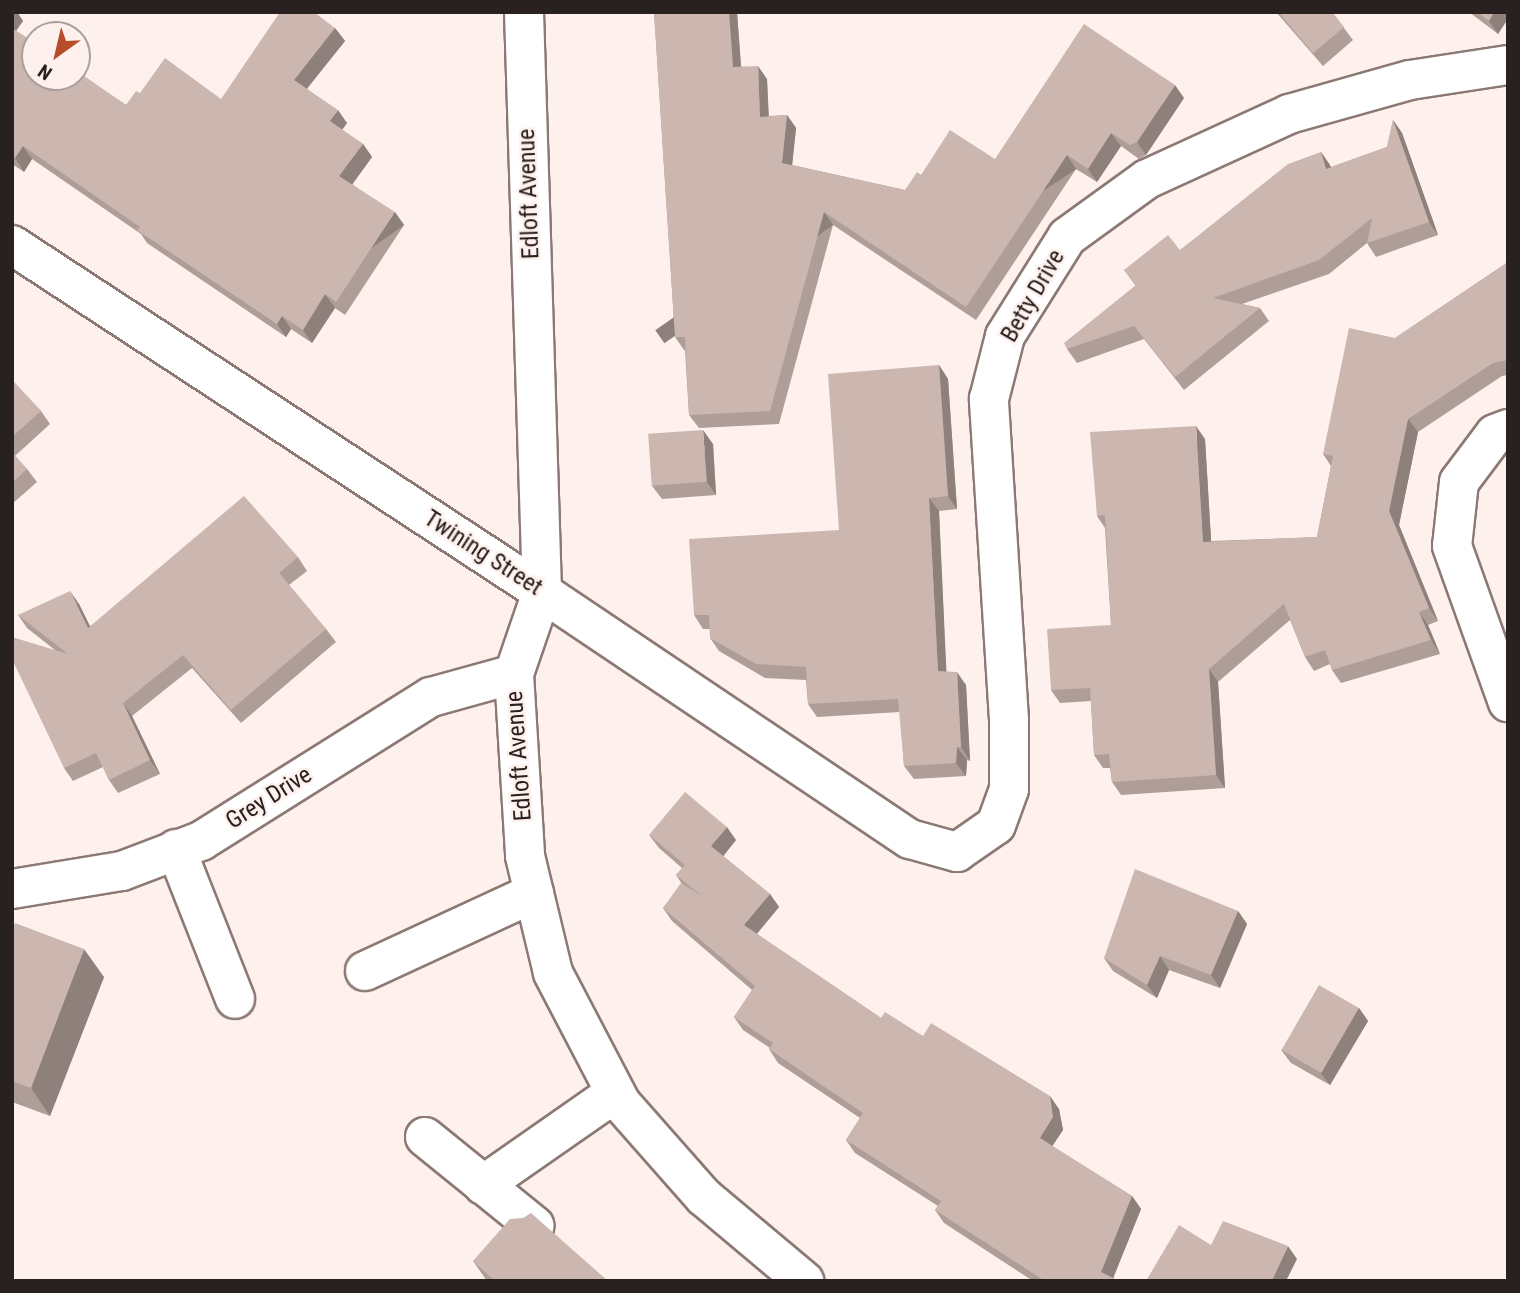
<!DOCTYPE html>
<style>
body{margin:0}
#map{position:relative;width:1520px;height:1293px;overflow:hidden;background:#fef1ed;font-family:"Roboto Condensed",sans-serif}
div>[style]{position:absolute}
.roads{filter:drop-shadow(2px 0 #8c7973) drop-shadow(-2px 0 #8c7973) drop-shadow(0 2px #8c7973) drop-shadow(0 -2px #8c7973)}
.minor>*{height:38px;margin:-19px;padding:0 19px;transform-origin:19px;border-radius:19px;background:#fff}
.wall>*{inset:0;background:#af9d97}
.shaded-wall>*{inset:0;background:#8e807b;transform-origin:0 0}
.building>*{inset:0;background:#cbb7b0;transform-origin:0 0}
span{translate:-50% -50%;white-space:nowrap;text-align:center;line-height:1.15;-webkit-text-stroke:5px #fef1ed;paint-order:stroke}
.street-label{font-size:24px;color:#29211f}
.frame{position:absolute;inset:0;border:14px solid #29211f;pointer-events:none}
.north{position:absolute;left:21px;top:21px;width:70px;height:70px;box-sizing:border-box;background:#fef1ed;border:2px solid #a99e9b;border-radius:50%;rotate:214deg;font-size:19px;font-weight:700;line-height:28px;text-align:center;color:#29211f}
.north::after{content:'';display:block;margin:auto;width:24px;height:32px;background:#b54d29;clip-path:polygon(50% 0,100% 100%,50% 72%,0 100%)}
</style>
<div id="map">
<div class="roads">
<div class="minor">
<div style="left:524px;top:12px;width:580px;rotate:88.22deg"></div>
<div style="left:542px;top:592px;width:87px;rotate:108.9deg"></div>
<div style="left:514px;top:674px;width:182px;rotate:86.5deg"></div>
<div style="left:525px;top:856px;width:120px;rotate:76.5deg"></div>
<div style="left:553px;top:973px;width:147px;rotate:62.4deg"></div>
<div style="left:621px;top:1103px;width:125px;rotate:48.6deg"></div>
<div style="left:704px;top:1197px;width:131px;rotate:40deg"></div>
<div style="left:12px;top:245px;width:633px;rotate:33.21deg"></div>
<div style="left:542px;top:592px;width:443px;rotate:33.9deg"></div>
<div style="left:910px;top:839px;width:49px;rotate:15.5deg"></div>
<div style="left:957px;top:852px;width:47px;rotate:-34.7deg"></div>
<div style="left:996px;top:825px;width:38px;rotate:-70deg"></div>
<div style="left:1009px;top:789px;width:69px;rotate:-90deg"></div>
<div style="left:1009px;top:720px;width:322px;rotate:-93.6deg"></div>
<div style="left:989px;top:399px;width:65px;rotate:-75.7deg"></div>
<div style="left:1005px;top:336px;width:117px;rotate:-57.9deg"></div>
<div style="left:1067px;top:237px;width:99px;rotate:-35.9deg"></div>
<div style="left:1147px;top:179px;width:156px;rotate:-24.6deg"></div>
<div style="left:1289px;top:114px;width:126px;rotate:-15.7deg"></div>
<div style="left:1410px;top:80px;width:99px;rotate:-8.7deg"></div>
<div style="left:1508px;top:429px;width:14px;rotate:159deg"></div>
<div style="left:1495px;top:434px;width:60px;rotate:126.9deg"></div>
<div style="left:1459px;top:482px;width:64px;rotate:96.2deg"></div>
<div style="left:1452px;top:546px;width:166px;rotate:70.3deg"></div>
<div style="left:176px;top:849px;width:161px;rotate:68.5deg"></div>
<div style="left:12px;top:889px;width:111px;rotate:-9.3deg"></div>
<div style="left:122px;top:871px;width:85px;rotate:-20.8deg"></div>
<div style="left:201px;top:841px;width:271px;rotate:-32.1deg"></div>
<div style="left:431px;top:697px;width:86px;rotate:-15.5deg"></div>
<div style="left:365px;top:971px;width:186px;rotate:-24.8deg"></div>
<div style="left:425px;top:1137px;width:141px;rotate:39deg"></div>
<div style="left:483px;top:1185px;width:161px;rotate:-34.9deg"></div>
</div>
</div>
<div class="wall">
<div style="clip-path:polygon(12px 12px,17px 12px,23px 21px,16px 31px,126px 105px,140px 93px,221px 99px,335px 28px,345px 41px,307px 89px,347px 123px,342px 130px,363px 144px,372px 157px,352px 184px,404px 225px,345px 315px,335px 308px,312px 343px,291px 329px,286px 337px,147px 243px,141px 234px,32px 159px,24px 172px,12px 164px)"></div>
<div style="clip-path:polygon(654px 12px,737px 12px,741px 66px,767px 79px,769px 116px,787px 115px,796px 128px,792px 165px,905px 190px,921px 175px,995px 159px,1184px 98px,1146px 155px,1139px 159px,1121px 146px,1097px 182px,1076px 169px,976px 320px,833px 225px,779px 424px,699px 428px,689px 415px,685px 350px,684px 350px,675px 337px)"></div>
<div style="clip-path:polygon(1276px 12px,1332px 12px,1353px 40px,1323px 66px)"></div>
<div style="clip-path:polygon(1469px 12px,1508px 12px,1498px 34px)"></div>
<div style="clip-path:polygon(1393px 120px,1402px 133px,1438px 235px,1376px 257px,1367px 243px,1329px 274px,1242px 304px,1260px 308px,1269px 321px,1184px 390px,1144px 339px,1077px 363px,1067px 349px,1136px 286px,1124px 270px,1180px 250px,1321px 152px,1331px 167px,1387px 147px)"></div>
<div style="clip-path:polygon(1508px 262px,1508px 375px,1502px 376px,1418px 432px,1399px 525px,1438px 621px,1428px 625px,1440px 654px,1341px 683px,1332px 670px,1330px 664px,1314px 671px,1305px 657px,1290px 620px,1218px 682px,1225px 788px,1121px 795px,1112px 782px,1110px 768px,1103px 768px,1094px 755px,1091px 701px,1060px 703px,1051px 690px,1111px 625px,1105px 528px,1097px 516px,1205px 439px,1211px 541px,1317px 537px,1331px 466px,1323px 454px,1395px 338px)"></div>
<div style="clip-path:polygon(939px 365px,948px 379px,957px 509px,939px 511px,946px 671px,966px 685px,970px 761px,967px 760px,966px 776px,914px 779px,904px 766px,900px 712px,817px 717px,808px 704px,806px 680px,765px 678px,719px 651px,710px 638px,710px 629px,703px 629px,694px 615px,839px 530px)"></div>
<div style="clip-path:polygon(12px 380px,41px 411px,50px 424px,15px 456px,27px 469px,37px 482px,12px 504px)"></div>
<div style="clip-path:polygon(713px 444px,716px 495px,662px 499px,652px 486px)"></div>
<div style="clip-path:polygon(298px 557px,307px 571px,289px 585px,326px 629px,336px 642px,241px 723px,192px 668px,132px 716px,160px 774px,118px 793px,109px 780px,103px 767px,73px 781px,64px 768px,55px 650px,27px 628px,18px 615px,79px 604px,90px 626px)"></div>
<div style="clip-path:polygon(649px 835px,736px 840px,723px 856px,770px 894px,779px 907px,757px 934px,881px 1018px,923px 1036px,1059px 1109px,1063px 1130px,1052px 1146px,1132px 1196px,1141px 1209px,1113px 1278px,1119px 1281px,1033px 1281px,944px 1223px,935px 1210px,938px 1206px,855px 1153px,846px 1140px,860px 1118px,778px 1063px,769px 1049px,770px 1048px,743px 1030px,734px 1017px,752px 990px,672px 921px,663px 908px,682px 884px,676px 875px,682px 868px,659px 848px)"></div>
<div style="clip-path:polygon(1238px 911px,1247px 924px,1220px 988px,1169px 970px,1157px 998px,1113px 971px,1104px 958px)"></div>
<div style="clip-path:polygon(12px 931px,104px 977px,50px 1116px,12px 1102px)"></div>
<div style="clip-path:polygon(1359px 1008px,1368px 1021px,1330px 1085px,1291px 1063px,1281px 1050px)"></div>
<div style="clip-path:polygon(523px 1218px,608px 1281px,487px 1281px,473px 1261px)"></div>
</div>
<div class="shaded-wall">
<div style="clip-path:polygon(12px 12px,17px 12px,23px 21px,13px 35px,12px 34px)"></div>
<div style="clip-path:polygon(729px 12px,737px 12px,742px 80px,733px 67px)"></div>
<div style="clip-path:polygon(1494px 12px,1508px 12px,1508px 19px,1498px 34px,1489px 21px)"></div>
<div style="clip-path:polygon(335px 28px,345px 41px,303px 93px,294px 80px)"></div>
<div style="clip-path:polygon(758px 66px,767px 79px,769px 130px,760px 117px)"></div>
<div style="clip-path:polygon(1175px 85px,1184px 98px,1146px 155px,1137px 142px)"></div>
<div style="clip-path:polygon(338px 110px,347px 123px,339px 134px,330px 121px)"></div>
<div style="clip-path:polygon(787px 115px,796px 128px,791px 176px,782px 163px)"></div>
<div style="clip-path:polygon(1393px 120px,1402px 133px,1438px 235px,1429px 222px)"></div>
<div style="clip-path:polygon(1111px 133px,1121px 146px,1097px 182px,1088px 169px)"></div>
<div style="clip-path:polygon(363px 144px,372px 157px,349px 189px,339px 176px)"></div>
<div style="clip-path:polygon(23px 146px,32px 159px,24px 172px,15px 158px)"></div>
<div style="clip-path:polygon(1321px 152px,1330px 165px,1336px 182px,1326px 169px)"></div>
<div style="left:1067px;top:155px;width:17px;height:182px;rotate:57deg"></div>
<div style="left:395px;top:212px;width:16px;height:108px;rotate:55deg"></div>
<div style="left:824px;top:212px;width:16px;height:206px;rotate:55deg"></div>
<div style="clip-path:polygon(325px 294px,335px 308px,312px 343px,303px 330px)"></div>
<div style="clip-path:polygon(282px 316px,291px 329px,286px 337px,277px 324px)"></div>
<div style="clip-path:polygon(939px 365px,948px 379px,957px 509px,948px 496px)"></div>
<div style="clip-path:polygon(1408px 419px,1418px 432px,1399px 525px,1438px 621px,1429px 608px,1389px 511px)"></div>
<div style="clip-path:polygon(1196px 426px,1205px 439px,1212px 555px,1203px 542px)"></div>
<div style="clip-path:polygon(703px 430px,713px 444px,716px 495px,707px 482px)"></div>
<div style="clip-path:polygon(929px 498px,939px 511px,947px 684px,938px 671px)"></div>
<div style="clip-path:polygon(70px 591px,79px 604px,97px 641px,88px 628px)"></div>
<div style="clip-path:polygon(1419px 612px,1428px 625px,1440px 654px,1431px 640px)"></div>
<div style="clip-path:polygon(1209px 669px,1218px 682px,1225px 788px,1216px 775px)"></div>
<div style="clip-path:polygon(957px 672px,966px 685px,970px 761px,961px 747px)"></div>
<div style="clip-path:polygon(123px 703px,132px 716px,160px 774px,150px 760px)"></div>
<div style="clip-path:polygon(957px 747px,967px 760px,966px 776px,956px 763px)"></div>
<div style="clip-path:polygon(727px 827px,736px 840px,721px 859px,711px 846px)"></div>
<div style="clip-path:polygon(770px 894px,779px 907px,753px 938px,744px 925px)"></div>
<div style="clip-path:polygon(1238px 911px,1247px 924px,1220px 988px,1211px 975px)"></div>
<div style="clip-path:polygon(84px 949px,104px 977px,50px 1116px,31px 1088px)"></div>
<div style="clip-path:polygon(1160px 956px,1169px 970px,1157px 998px,1147px 985px)"></div>
<div style="clip-path:polygon(1359px 1008px,1368px 1021px,1330px 1085px,1320px 1072px)"></div>
<div style="clip-path:polygon(1050px 1096px,1059px 1109px,1063px 1130px,1049px 1151px,1040px 1138px)"></div>
<div style="clip-path:polygon(1132px 1196px,1141px 1209px,1112px 1281px,1101px 1272px)"></div>
<div style="clip-path:polygon(1288px 1246px,1297px 1259px,1286px 1281px,1271px 1281px)"></div>
</div>
<div class="building">
<div style="clip-path:polygon(280px 12px,314px 12px,335px 28px,294px 80px,338px 110px,330px 121px,363px 144px,339px 176px,395px 212px,336px 302px,325px 294px,303px 330px,282px 316px,277px 324px,137px 230px,140px 227px,23px 146px,15px 158px,12px 157px,12px 28px,35px 43px,35px 77px,77px 77px,77px 71px,126px 105px,136px 91px,140px 93px,165px 58px,221px 99px)"></div>
<div style="clip-path:polygon(654px 12px,729px 12px,733px 67px,758px 66px,760px 117px,787px 115px,782px 163px,905px 190px,917px 172px,921px 175px,950px 130px,995px 159px,1084px 24px,1175px 85px,1137px 142px,1130px 145px,1111px 133px,1088px 169px,1067px 155px,966px 307px,824px 212px,770px 411px,689px 415px,685px 337px,675px 337px)"></div>
<div style="clip-path:polygon(1278px 12px,1332px 12px,1344px 27px,1313px 53px)"></div>
<div style="clip-path:polygon(1477px 12px,1494px 12px,1489px 21px)"></div>
<div style="clip-path:polygon(1393px 120px,1429px 222px,1367px 243px,1372px 218px,1319px 260px,1213px 298px,1260px 308px,1175px 377px,1134px 326px,1067px 349px,1064px 343px,1136px 285px,1124px 270px,1168px 235px,1180px 250px,1288px 164px,1321px 152px,1326px 169px,1387px 147px)"></div>
<div style="clip-path:polygon(1508px 262px,1508px 360px,1493px 363px,1408px 419px,1389px 511px,1429px 608px,1419px 612px,1431px 640px,1332px 670px,1325px 650px,1305px 657px,1284px 604px,1209px 669px,1216px 775px,1112px 782px,1109px 754px,1094px 755px,1090px 688px,1051px 690px,1047px 629px,1111px 625px,1105px 515px,1097px 516px,1090px 432px,1196px 426px,1203px 542px,1317px 537px,1333px 456px,1323px 454px,1349px 328px,1395px 338px)"></div>
<div style="clip-path:polygon(939px 365px,948px 496px,929px 498px,938px 671px,957px 672px,961px 747px,957px 747px,956px 763px,904px 766px,898px 699px,808px 704px,806px 667px,756px 664px,710px 638px,709px 615px,694px 615px,689px 539px,839px 530px,828px 374px)"></div>
<div style="clip-path:polygon(12px 380px,41px 411px,12px 437px)"></div>
<div style="left:703px;top:430px;width:52px;height:55px;rotate:86deg"></div>
<div style="clip-path:polygon(12px 452px,27px 469px,12px 483px)"></div>
<div style="clip-path:polygon(244px 496px,298px 557px,279px 573px,326px 629px,231px 710px,183px 655px,123px 703px,150px 760px,109px 780px,96px 753px,64px 768px,12px 659px,12px 637px,68px 654px,18px 615px,70px 591px,88px 628px)"></div>
<div style="clip-path:polygon(685px 792px,727px 827px,711px 846px,770px 894px,744px 925px,881px 1018px,885px 1012px,923px 1036px,931px 1023px,1050px 1096px,1053px 1117px,1040px 1138px,1132px 1196px,1101px 1272px,1119px 1281px,1045px 1281px,935px 1210px,941px 1201px,846px 1140px,863px 1113px,769px 1049px,773px 1043px,734px 1017px,755px 986px,663px 908px,681px 883px,702px 896px,676px 875px,685px 865px,649px 835px)"></div>
<div style="clip-path:polygon(1135px 869px,1238px 911px,1211px 975px,1160px 956px,1147px 985px,1104px 958px)"></div>
<div style="clip-path:polygon(15px 923px,84px 949px,31px 1088px,12px 1081px,12px 931px)"></div>
<div style="left:1319px;top:985px;width:46px;height:75px;rotate:30deg"></div>
<div style="clip-path:polygon(531px 1213px,608px 1281px,495px 1281px,473px 1261px,510px 1219px,523px 1218px)"></div>
<div style="clip-path:polygon(1223px 1221px,1288px 1246px,1272px 1281px,1146px 1281px,1179px 1225px,1211px 1245px)"></div>
</div>
<div class="street-label">
<span style="left:529px;top:194px;rotate:-92deg">Edloft Avenue</span>
<span style="left:1033px;top:296px;rotate:-60deg">Betty Drive</span>
<span style="left:483px;top:553px;rotate:33deg">Twining Street</span>
<span style="left:519px;top:756px;rotate:-94deg">Edloft Avenue</span>
<span style="left:269px;top:798px;rotate:-32deg">Grey Drive</span>
</div>
<div class="frame"></div>
<div class="north">N</div>
</div>
